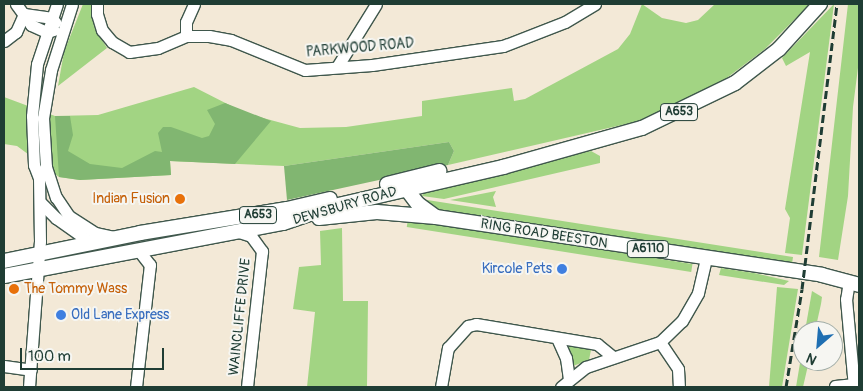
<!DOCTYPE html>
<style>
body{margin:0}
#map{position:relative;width:863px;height:391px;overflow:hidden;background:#f3e9d7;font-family:Pangolin,sans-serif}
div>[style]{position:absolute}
.green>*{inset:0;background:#a2d483;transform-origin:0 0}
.forest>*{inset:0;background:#81b671}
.roads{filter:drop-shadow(1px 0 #3f574c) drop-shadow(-1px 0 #3f574c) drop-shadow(0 1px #3f574c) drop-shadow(0 -1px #3f574c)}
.minor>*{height:11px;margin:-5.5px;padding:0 5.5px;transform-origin:5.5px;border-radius:5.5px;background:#fff}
.major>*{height:14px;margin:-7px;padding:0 7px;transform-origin:7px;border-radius:7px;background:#fff}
.rail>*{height:3px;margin-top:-1.5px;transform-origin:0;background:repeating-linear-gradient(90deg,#1f3d34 0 8px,transparent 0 12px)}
.dots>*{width:14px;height:14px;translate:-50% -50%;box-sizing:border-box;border:2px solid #f6f6f2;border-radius:50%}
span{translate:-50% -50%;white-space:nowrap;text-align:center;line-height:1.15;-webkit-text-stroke:4px #f6f6f2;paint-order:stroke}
.shield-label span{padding:1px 4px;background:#f6f6f2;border:1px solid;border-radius:4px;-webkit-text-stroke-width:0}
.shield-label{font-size:12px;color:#1f3d34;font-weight:700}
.street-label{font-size:14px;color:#1f3d34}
.food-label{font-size:14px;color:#c56008}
.right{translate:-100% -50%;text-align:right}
.left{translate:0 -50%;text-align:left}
.shop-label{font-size:14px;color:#366cbe}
.frame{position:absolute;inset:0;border:5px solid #1f3d34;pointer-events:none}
.north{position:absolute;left:793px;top:321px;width:50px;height:50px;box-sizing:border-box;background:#f6f6f2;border:1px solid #a0aca6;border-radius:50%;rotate:207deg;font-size:14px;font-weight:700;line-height:20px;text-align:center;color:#1f3d34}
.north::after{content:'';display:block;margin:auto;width:18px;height:22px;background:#1f6fb2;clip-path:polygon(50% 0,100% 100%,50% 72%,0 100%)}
.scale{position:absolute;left:20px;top:348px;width:144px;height:22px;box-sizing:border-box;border:2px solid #1f3d34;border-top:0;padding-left:6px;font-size:15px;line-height:18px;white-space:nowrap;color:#1f3d34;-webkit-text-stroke:4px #f6f6f2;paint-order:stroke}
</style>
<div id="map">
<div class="green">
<div style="clip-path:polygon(83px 4px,92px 4px,94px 27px,107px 48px,58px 86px,64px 52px)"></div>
<div style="clip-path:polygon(642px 4px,662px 18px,686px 23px,698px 20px,715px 4px,810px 4px,765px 49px,724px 80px,689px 100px,639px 121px,448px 165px,454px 151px,449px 142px,284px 166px,170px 161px,171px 175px,80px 180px,59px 177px,17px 146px,4px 144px,4px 97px,55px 116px,98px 115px,194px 87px,245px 113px,300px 128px,346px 127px,422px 116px,422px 101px,512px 88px,514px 101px,525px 99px,618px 49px,630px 34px)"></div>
<div style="clip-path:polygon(834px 4px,802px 255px,785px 253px,790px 218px,785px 209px,810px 52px,786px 66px,782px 58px)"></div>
<div style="clip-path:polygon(848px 4px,859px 4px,859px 60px,853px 107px,848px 196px,838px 260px,819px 257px)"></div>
<div style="clip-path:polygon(591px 151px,600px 156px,600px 163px,444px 199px,422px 196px,426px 188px)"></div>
<div style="clip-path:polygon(496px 191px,493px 197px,496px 207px,450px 200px)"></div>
<div style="clip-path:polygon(421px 199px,793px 257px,792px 264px,441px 211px)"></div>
<div style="left:408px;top:219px;width:288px;height:8px;rotate:9deg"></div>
<div style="clip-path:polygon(342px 228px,343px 301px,368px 301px,367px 387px,307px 387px,315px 312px,293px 309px,299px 267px,321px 265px,320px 231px)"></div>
<div style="clip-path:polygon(721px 268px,754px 273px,789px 281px,784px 285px,719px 275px)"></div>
<div style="clip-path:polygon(777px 287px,798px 289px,782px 387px,769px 387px)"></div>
<div style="clip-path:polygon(812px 291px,822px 297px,821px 304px,815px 331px,805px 331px)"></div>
<div style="clip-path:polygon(570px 345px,591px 350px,589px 360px,573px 366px,568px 349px)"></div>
<div style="clip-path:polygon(803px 345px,803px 361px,809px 361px,803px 387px,796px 387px)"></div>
</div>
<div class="forest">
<div style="clip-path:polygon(225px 103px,271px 121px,235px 164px,170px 161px,171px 175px,80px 180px,59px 177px,55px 116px,70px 116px,73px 135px,68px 151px,90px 164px,122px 168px,155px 151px,162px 152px,158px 133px,163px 127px,171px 127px,202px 138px,209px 136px,215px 124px,207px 110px)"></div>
<div style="clip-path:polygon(449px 142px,454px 151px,448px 165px,287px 200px,284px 166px)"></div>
</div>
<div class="roads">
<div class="minor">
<div style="left:16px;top:4px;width:26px;rotate:54deg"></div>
<div style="left:31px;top:25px;width:17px;rotate:24deg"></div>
<div style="left:47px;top:32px;width:7px;rotate:-16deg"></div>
<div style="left:97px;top:4px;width:10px;rotate:90deg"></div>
<div style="left:97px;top:14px;width:17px;rotate:73deg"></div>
<div style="left:102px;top:30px;width:16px;rotate:50deg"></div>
<div style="left:112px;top:42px;width:20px;rotate:30deg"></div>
<div style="left:129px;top:52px;width:29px;rotate:-8deg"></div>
<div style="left:158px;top:48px;width:30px;rotate:-23deg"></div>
<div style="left:186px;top:36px;width:23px"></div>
<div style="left:209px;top:36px;width:22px;rotate:10deg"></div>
<div style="left:231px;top:40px;width:80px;rotate:22.1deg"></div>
<div style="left:305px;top:70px;width:67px;rotate:-4.3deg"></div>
<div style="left:372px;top:65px;width:132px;rotate:-8.3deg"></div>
<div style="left:503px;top:46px;width:66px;rotate:-21.2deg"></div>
<div style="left:565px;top:22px;width:35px;rotate:-31deg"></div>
<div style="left:24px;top:14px;width:27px;rotate:8deg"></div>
<div style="left:51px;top:18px;width:6px;rotate:45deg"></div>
<div style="left:186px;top:36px;width:14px;rotate:-90deg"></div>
<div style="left:186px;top:22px;width:20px;rotate:-66deg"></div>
<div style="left:4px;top:41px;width:15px;rotate:-37deg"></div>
<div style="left:16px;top:32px;width:20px;rotate:-66deg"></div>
<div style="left:337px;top:67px;width:74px;rotate:-58.2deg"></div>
<div style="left:46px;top:167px;width:32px;rotate:72deg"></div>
<div style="left:56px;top:197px;width:23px;rotate:56deg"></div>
<div style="left:69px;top:216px;width:31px;rotate:33deg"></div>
<div style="left:95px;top:233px;width:19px;rotate:12deg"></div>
<div style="left:39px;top:178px;width:13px;rotate:-58deg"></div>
<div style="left:46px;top:167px;width:49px;rotate:-93.5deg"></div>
<div style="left:43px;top:118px;width:49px;rotate:-80.5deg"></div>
<div style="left:51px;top:70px;width:69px;rotate:-72.3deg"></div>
<div style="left:40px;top:202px;width:23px;rotate:45deg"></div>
<div style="left:56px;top:218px;width:42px;rotate:35.2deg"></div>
<div style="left:239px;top:232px;width:13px;rotate:18deg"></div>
<div style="left:251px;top:236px;width:19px;rotate:54deg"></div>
<div style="left:262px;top:251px;width:137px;rotate:96.3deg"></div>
<div style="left:849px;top:281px;width:18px;rotate:99deg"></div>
<div style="left:846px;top:299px;width:88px;rotate:84.8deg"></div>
<div style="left:557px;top:338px;width:22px;rotate:66deg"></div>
<div style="left:566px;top:358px;width:21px;rotate:82deg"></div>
<div style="left:660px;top:342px;width:32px;rotate:56deg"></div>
<div style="left:678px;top:369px;width:18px;rotate:87deg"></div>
<div style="left:4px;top:366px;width:27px;rotate:8deg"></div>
<div style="left:835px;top:386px;width:19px;rotate:-6deg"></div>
<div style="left:29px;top:387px;width:146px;rotate:-85.7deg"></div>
<div style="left:40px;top:241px;width:63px;rotate:-90.9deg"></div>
<div style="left:39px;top:178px;width:14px;rotate:-111deg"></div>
<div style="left:34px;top:165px;width:49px;rotate:-92.3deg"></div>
<div style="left:32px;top:116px;width:52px;rotate:-84.5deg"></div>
<div style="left:37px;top:64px;width:63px;rotate:-71.6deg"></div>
<div style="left:136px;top:387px;width:123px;rotate:-83.5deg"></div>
<div style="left:150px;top:265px;width:18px;rotate:-128deg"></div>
<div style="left:441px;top:387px;width:40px;rotate:-80deg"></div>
<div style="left:448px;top:348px;width:30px;rotate:-48deg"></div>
<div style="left:468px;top:326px;width:8px;rotate:-14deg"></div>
<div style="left:476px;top:324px;width:123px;rotate:9.4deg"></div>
<div style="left:597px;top:344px;width:21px;rotate:39deg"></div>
<div style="left:561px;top:387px;width:32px;rotate:-39deg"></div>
<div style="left:586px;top:367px;width:78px;rotate:-18.7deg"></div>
<div style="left:660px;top:342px;width:30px;rotate:-44deg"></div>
<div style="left:682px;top:321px;width:32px;rotate:-60deg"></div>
<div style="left:698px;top:293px;width:35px;rotate:-77deg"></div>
</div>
<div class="major">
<div style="left:402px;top:183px;width:26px;rotate:53deg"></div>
<div style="left:418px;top:204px;width:22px;rotate:36deg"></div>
<div style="left:387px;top:184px;width:54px;rotate:-14deg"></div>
<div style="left:319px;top:218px;width:58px;rotate:-5.9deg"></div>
<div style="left:377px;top:212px;width:59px;rotate:4.8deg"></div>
<div style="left:436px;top:217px;width:390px;rotate:8.5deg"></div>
<div style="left:822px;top:275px;width:38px;rotate:15deg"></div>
<div style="left:4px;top:261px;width:139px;rotate:-11.6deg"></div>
<div style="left:140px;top:233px;width:149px;rotate:-9.3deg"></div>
<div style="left:287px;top:209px;width:44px;rotate:-13.1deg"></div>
<div style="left:4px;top:276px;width:284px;rotate:-10.8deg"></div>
<div style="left:283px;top:223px;width:50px;rotate:-18.8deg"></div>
<div style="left:330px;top:207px;width:178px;rotate:-13deg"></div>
<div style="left:503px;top:167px;width:144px;rotate:-15.7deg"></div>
<div style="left:642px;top:128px;width:103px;rotate:-25.8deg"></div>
<div style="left:735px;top:83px;width:56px;rotate:-37.7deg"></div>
<div style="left:779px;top:49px;width:61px;rotate:-47.7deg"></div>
</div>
</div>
<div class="rail">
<div style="left:786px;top:387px;width:99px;rotate:-80.7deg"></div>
<div style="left:802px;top:289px;width:287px;rotate:-83deg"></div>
</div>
<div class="dots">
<div style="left:180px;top:199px;background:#e8710a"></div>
<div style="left:562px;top:269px;background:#3f7fe0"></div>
<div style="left:14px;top:289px;background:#e8710a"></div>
<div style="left:61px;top:315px;background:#3f7fe0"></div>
</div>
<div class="shield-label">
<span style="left:679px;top:112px">A653</span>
<span style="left:258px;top:215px">A653</span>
<span style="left:648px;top:249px">A6110</span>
</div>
<div class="street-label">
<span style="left:360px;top:48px;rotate:-5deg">PARKWOOD ROAD</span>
<span style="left:345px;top:206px;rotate:-16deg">DEWSBURY ROAD</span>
<span style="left:544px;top:234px;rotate:9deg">RING ROAD BEESTON</span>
<span style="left:240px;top:317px;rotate:-84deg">WAINCLIFFE DRIVE</span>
</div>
<div class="food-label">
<span class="right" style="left:170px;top:199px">Indian Fusion</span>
<span class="left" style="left:24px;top:289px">The Tommy Wass</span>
</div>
<div class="shop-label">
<span class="right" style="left:552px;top:269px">Kircole Pets</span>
<span class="left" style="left:71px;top:315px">Old Lane Express</span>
</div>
<div class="frame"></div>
<div class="north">N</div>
<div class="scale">100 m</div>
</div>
